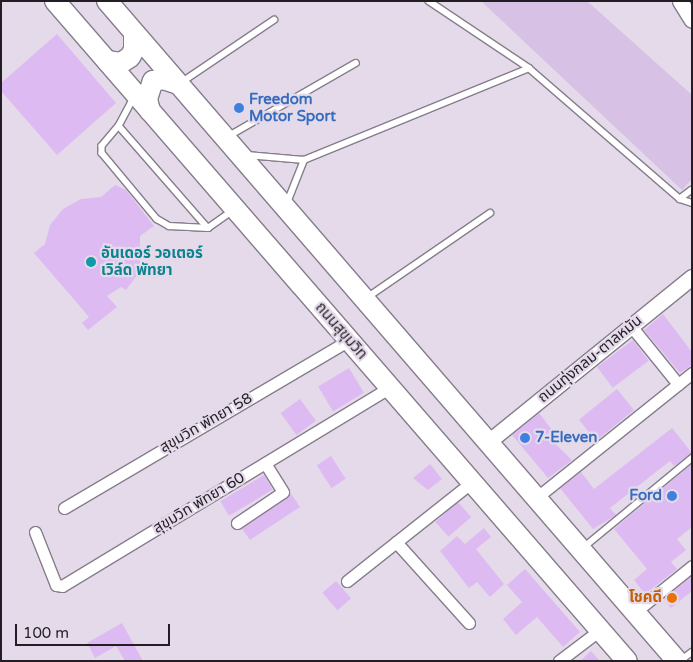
<!DOCTYPE html>
<meta charset="utf-8">
<style>
body{margin:0}
#map{position:relative;width:693px;height:662px;overflow:hidden;background:#e4daea;font-family:"Varela Round","Noto Sans Thai",sans-serif}
div>[style]{position:absolute}
.green>*{inset:0;background:#d7c1e5}
.building>*{inset:0;background:#ddbbf2;transform-origin:0 0}
.roads{filter:drop-shadow(1px 0 #867d8b) drop-shadow(-1px 0 #867d8b) drop-shadow(0 1px #867d8b) drop-shadow(0 -1px #867d8b)}
.lane>*{height:5.5px;margin:-2.75px;padding:0 2.75px;transform-origin:2.75px;border-radius:2.75px;background:#fff}
.street>*{height:11px;margin:-5.5px;padding:0 5.5px;transform-origin:5.5px;border-radius:5.5px;background:#fff}
.secondary>*{height:15px;margin:-7.5px;padding:0 7.5px;transform-origin:7.5px;border-radius:7.5px;background:#fff}
.highway>*{height:20px;margin:-10px;padding:0 10px;transform-origin:10px;border-radius:10px;background:#fff}
.dots>*{width:14px;height:14px;translate:-50% -50%;box-sizing:border-box;border:2px solid #e4daea;border-radius:50%}
span{translate:-50% -50%;white-space:nowrap;text-align:center;line-height:1.15;-webkit-text-stroke:4.5px #e4daea;paint-order:stroke}
.shop-label{font-size:15px;color:#366cbe;font-weight:700}
.left{translate:0 -50%;text-align:left}
.right{translate:-100% -50%;text-align:right}
.culture-label{font-size:15px;color:#0d838f;font-weight:700}
.street-label{font-size:15px;color:#221e24}
.food-label{font-size:15px;color:#c56008;font-weight:700}
.frame{position:absolute;inset:0;border:2px solid #221e24;pointer-events:none}
.scale{position:absolute;left:15px;top:624px;width:155px;height:22px;box-sizing:border-box;border:2px solid #221e24;border-top:0;padding-left:6px;font-size:15px;line-height:18px;white-space:nowrap;color:#221e24;-webkit-text-stroke:4px #e4daea;paint-order:stroke}
</style>
<div id="map">
<div class="green">
<div style="clip-path:polygon(481px 1px,587px 1px,692px 95px,692px 179px,682px 190px)"></div>
</div>
<div class="building">
<div style="clip-path:polygon(57px 34px,116px 103px,57px 155px,1px 91px,1px 83px)"></div>
<div style="clip-path:polygon(115px 185px,126px 190px,154px 226px,140px 236px,140px 271px,126px 290px,121px 287px,107px 296px,117px 307px,88px 330px,82px 323px,89px 317px,34px 253px,45px 244px,50px 225px,63px 209px,81px 199px,101px 197px)"></div>
<div style="clip-path:polygon(663px 314px,692px 352px,692px 365px,680px 373px,644px 330px)"></div>
<div style="left:633px;top:340px;width:26px;height:45px;rotate:53deg"></div>
<div style="left:349px;top:368px;width:29px;height:36px;rotate:59deg"></div>
<div style="left:617px;top:389px;width:27px;height:49px;rotate:51deg"></div>
<div style="left:300px;top:399px;width:27px;height:24px;rotate:54deg"></div>
<div style="clip-path:polygon(539px 413px,552px 430px,546px 435px,572px 460px,548px 478px,512px 435px)"></div>
<div style="clip-path:polygon(672px 428px,692px 453px,674px 466px,670px 461px,610px 508px,616px 515px,593px 529px,560px 488px,581px 472px,594px 489px)"></div>
<div style="left:331px;top:456px;width:27px;height:17px;rotate:57deg"></div>
<div style="clip-path:polygon(430px 464px,442px 479px,428px 490px,413px 478px)"></div>
<div style="clip-path:polygon(692px 464px,692px 527px,677px 539px,686px 550px,671px 562px,677px 569px,645px 594px,634px 580px,647px 569px,614px 529px)"></div>
<div style="left:264px;top:475px;width:17px;height:51px;rotate:59deg"></div>
<div style="clip-path:polygon(290px 492px,300px 507px,250px 540px,242px 529px,287px 498px)"></div>
<div style="left:458px;top:502px;width:20px;height:30px;rotate:49deg"></div>
<div style="clip-path:polygon(484px 528px,491px 537px,476px 549px,504px 584px,490px 597px,477px 582px,469px 588px,440px 551px,457px 536px,465px 544px)"></div>
<div style="clip-path:polygon(525px 569px,580px 632px,563px 647px,537px 617px,516px 635px,503px 619px,522px 602px,507px 585px)"></div>
<div style="clip-path:polygon(691px 577px,692px 591px,671px 608px,664px 599px)"></div>
<div style="left:336px;top:581px;width:23px;height:18px;rotate:49deg"></div>
<div style="clip-path:polygon(122px 623px,143px 661px,125px 661px,116px 646px,95px 658px,87px 643px)"></div>
<div style="clip-path:polygon(591px 651px,600px 661px,580px 661px)"></div>
</div>
<div class="roads">
<div class="lane">
<div style="left:429px;top:1px;width:120px;rotate:33.8deg"></div>
<div style="left:529px;top:68px;width:200px;rotate:40.9deg"></div>
<div style="left:182px;top:82px;width:111px;rotate:-34deg"></div>
<div style="left:134px;top:98px;width:32px;rotate:118deg"></div>
<div style="left:119px;top:126px;width:26px;rotate:130deg"></div>
<div style="left:102px;top:146px;width:7px;rotate:90deg"></div>
<div style="left:102px;top:153px;width:86px;rotate:50.2deg"></div>
<div style="left:157px;top:219px;width:14px;rotate:30deg"></div>
<div style="left:169px;top:226px;width:39px;rotate:3deg"></div>
<div style="left:208px;top:228px;width:32px;rotate:-35deg"></div>
<div style="left:119px;top:126px;width:135px;rotate:48.9deg"></div>
<div style="left:229px;top:136px;width:146px;rotate:-29.9deg"></div>
<div style="left:247px;top:155px;width:57px;rotate:5deg"></div>
<div style="left:304px;top:160px;width:243px;rotate:-22.2deg"></div>
<div style="left:692px;top:190px;width:15px;rotate:143deg"></div>
<div style="left:680px;top:199px;width:13px;rotate:18deg"></div>
<div style="left:287px;top:203px;width:46px;rotate:-68.4deg"></div>
<div style="left:368px;top:297px;width:148px;rotate:-34.5deg"></div>
<div style="left:584px;top:547px;width:140px;rotate:-39.5deg"></div>
<div style="left:680px;top:661px;width:15px;rotate:-37deg"></div>
</div>
<div class="street">
<div style="left:631px;top:326px;width:75px;rotate:51deg"></div>
<div style="left:536px;top:498px;width:200px;rotate:-38.7deg"></div>
<div style="left:64px;top:508px;width:331px;rotate:-30.5deg"></div>
<div style="left:237px;top:523px;width:55px;rotate:-34deg"></div>
<div style="left:283px;top:492px;width:34px;rotate:-122deg"></div>
<div style="left:35px;top:532px;width:57px;rotate:68.4deg"></div>
<div style="left:56px;top:585px;width:6px;rotate:9deg"></div>
<div style="left:62px;top:586px;width:384px;rotate:-31.2deg"></div>
<div style="left:396px;top:542px;width:109px;rotate:48deg"></div>
<div style="left:347px;top:581px;width:159px;rotate:-38.4deg"></div>
<div style="left:635px;top:612px;width:73px;rotate:-38.9deg"></div>
<div style="left:559px;top:661px;width:51px;rotate:-37.1deg"></div>
</div>
<div class="secondary">
<div style="left:680px;top:1px;width:22px;rotate:58deg"></div>
<div style="left:488px;top:442px;width:262px;rotate:-39deg"></div>
</div>
<div class="highway">
<div style="left:55px;top:1px;width:873px;rotate:49.09deg"></div>
<div style="left:107px;top:1px;width:872px;rotate:49.18deg"></div>
<div style="left:107px;top:61px;width:14px;rotate:8deg"></div>
<div style="left:121px;top:63px;width:11px;rotate:-34deg"></div>
<div style="left:130px;top:57px;width:8px;rotate:-60deg"></div>
<div style="left:134px;top:50px;width:17px;rotate:-90deg"></div>
<div style="left:150px;top:111px;width:12px;rotate:-104deg"></div>
<div style="left:147px;top:99px;width:19px;rotate:-72deg"></div>
<div style="left:153px;top:81px;width:10px;rotate:-11deg"></div>
<div style="left:163px;top:79px;width:16px;rotate:18deg"></div>
</div>
</div>
<div class="dots">
<div style="left:239px;top:108px;background:#3f7fe0"></div>
<div style="left:91px;top:262px;background:#0f9aa8"></div>
<div style="left:525px;top:438px;background:#3f7fe0"></div>
<div style="left:672px;top:496px;background:#3f7fe0"></div>
<div style="left:672px;top:598px;background:#e8710a"></div>
</div>
<div class="shop-label">
<span class="left" style="left:249px;top:108px">Freedom<br>Motor Sport</span>
<span class="left" style="left:535px;top:438px">7-Eleven</span>
<span class="right" style="left:662px;top:496px">Ford</span>
</div>
<div class="culture-label">
<span class="left" style="left:101px;top:262px">อันเดอร์ วอเตอร์<br>เวิล์ด พัทยา</span>
</div>
<div class="street-label">
<span style="left:341px;top:331px;rotate:49deg">ถนนสุขุมวิท</span>
<span style="left:590px;top:359px;rotate:-39deg">ถนนทุ่งกลม-ตาลหมัน</span>
<span style="left:206px;top:423px;rotate:-30deg">สุขุมวิท พัทยา 58</span>
<span style="left:199px;top:503px;rotate:-31deg">สุขุมวิท พัทยา 60</span>
</div>
<div class="food-label">
<span class="right" style="left:662px;top:598px">โชคดี</span>
</div>
<div class="frame"></div>
<div class="scale">100 m</div>
</div>
